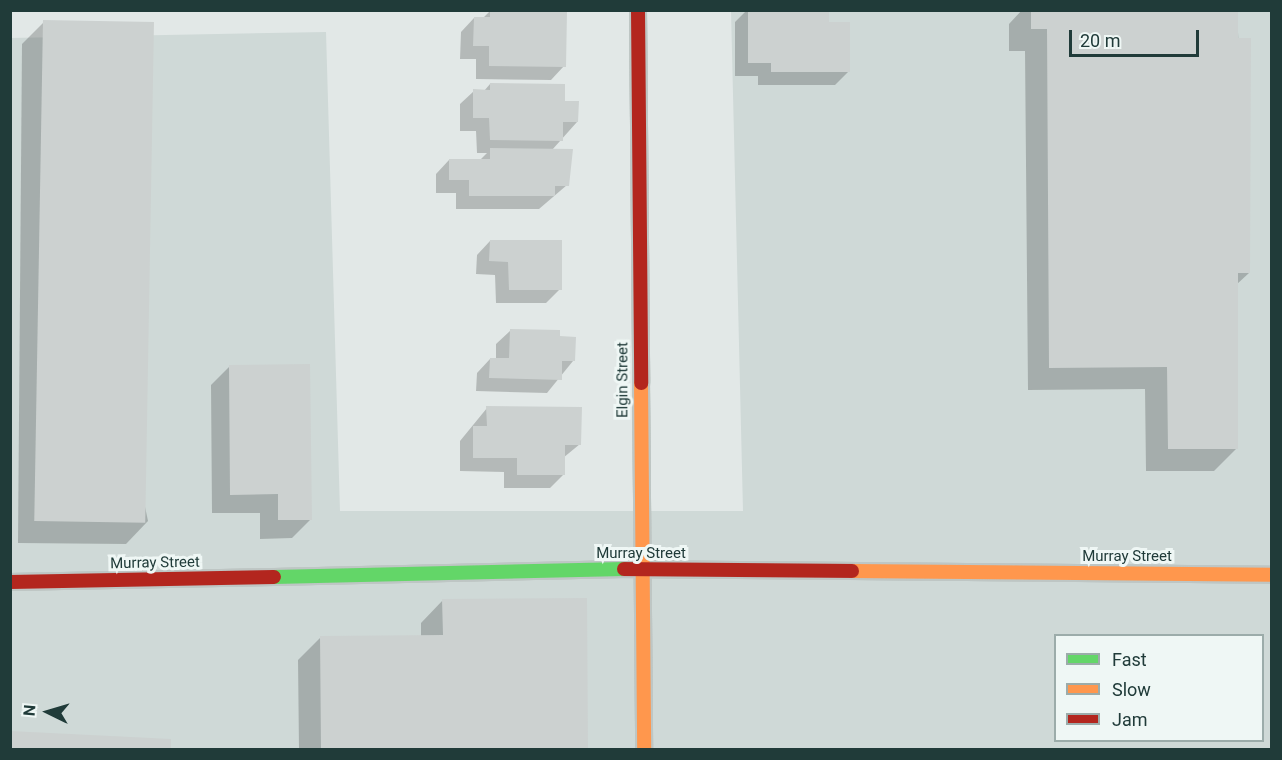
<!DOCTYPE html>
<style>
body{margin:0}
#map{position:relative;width:1282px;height:760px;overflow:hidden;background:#e2e8e7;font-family:Roboto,sans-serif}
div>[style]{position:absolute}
.built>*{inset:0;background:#cfd9d7}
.shadow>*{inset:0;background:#0003}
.building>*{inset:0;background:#ccd1d0;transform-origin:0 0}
.roads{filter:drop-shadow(2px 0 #bec6c4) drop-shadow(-2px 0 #bec6c4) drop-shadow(0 2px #bec6c4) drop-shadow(0 -2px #bec6c4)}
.fast>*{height:14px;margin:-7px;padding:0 7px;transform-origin:7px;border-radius:7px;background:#63d668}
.slow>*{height:14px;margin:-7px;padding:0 7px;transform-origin:7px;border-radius:7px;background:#ff974d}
.jam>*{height:14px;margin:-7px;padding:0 7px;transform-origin:7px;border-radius:7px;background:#b3261e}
span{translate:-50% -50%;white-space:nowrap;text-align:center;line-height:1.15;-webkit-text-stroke:6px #eff7f5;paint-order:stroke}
.street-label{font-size:15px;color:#203b39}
.frame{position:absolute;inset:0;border:12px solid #203b39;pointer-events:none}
.legend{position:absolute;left:1054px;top:634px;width:210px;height:108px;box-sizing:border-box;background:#eff7f5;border:2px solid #9cacaa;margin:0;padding:8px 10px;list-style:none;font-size:18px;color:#203b39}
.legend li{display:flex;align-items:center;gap:12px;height:30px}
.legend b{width:30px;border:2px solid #9cacaa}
.north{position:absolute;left:18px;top:682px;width:60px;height:60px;-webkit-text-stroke:4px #eff7f5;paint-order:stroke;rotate:275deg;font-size:16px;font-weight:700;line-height:24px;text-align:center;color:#203b39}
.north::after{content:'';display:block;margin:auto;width:21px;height:27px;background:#203b39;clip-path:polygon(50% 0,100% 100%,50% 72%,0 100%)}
.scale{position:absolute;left:1069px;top:30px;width:130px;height:27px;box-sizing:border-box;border:3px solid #203b39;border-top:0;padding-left:8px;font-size:18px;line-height:21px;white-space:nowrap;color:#203b39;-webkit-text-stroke:4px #eff7f5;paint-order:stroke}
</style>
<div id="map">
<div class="built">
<div style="clip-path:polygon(evenodd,731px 11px,1271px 11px,1271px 749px,11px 749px,10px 38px,326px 32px,340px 511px,743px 511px,731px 11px,1056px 636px,1262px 636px,1262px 740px,1056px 740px,1056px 636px)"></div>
</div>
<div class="shadow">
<div style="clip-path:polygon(747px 10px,827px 10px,828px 24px,849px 71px,835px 85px,758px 85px,758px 76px,735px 76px,735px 22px)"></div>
<div style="clip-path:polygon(1022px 10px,1237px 10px,1249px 273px,1236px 285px,1236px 449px,1214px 471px,1146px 471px,1145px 389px,1028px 390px,1025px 51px,1009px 51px,1009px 24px)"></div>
<div style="clip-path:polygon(490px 11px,564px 66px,551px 80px,476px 79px,476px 59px,460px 59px,461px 32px,474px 18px,483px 18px)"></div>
<div style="clip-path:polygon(44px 22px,148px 521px,126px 544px,18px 543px,22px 44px)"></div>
<div style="clip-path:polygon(490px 84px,564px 103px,577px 122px,552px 150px,571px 150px,567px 185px,539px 209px,456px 209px,456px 193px,436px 193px,436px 174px,449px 160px,479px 161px,487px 153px,477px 153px,476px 131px,460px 131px,460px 104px,474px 91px,484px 91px)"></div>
<div style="clip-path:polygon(490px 241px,560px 289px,546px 303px,496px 303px,495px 275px,476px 274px,477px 255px)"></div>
<div style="clip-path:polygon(510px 331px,558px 338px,573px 361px,547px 393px,476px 391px,477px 373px,490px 359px,496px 359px,496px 344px)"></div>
<div style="clip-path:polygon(230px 366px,310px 520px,292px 538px,260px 539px,260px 513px,212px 513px,211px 385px)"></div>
<div style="clip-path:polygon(487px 408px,580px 444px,563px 458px,563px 475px,550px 488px,504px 488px,504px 472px,460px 471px,460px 441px)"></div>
<div style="clip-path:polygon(443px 600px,587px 750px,299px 750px,298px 660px,321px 637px,421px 637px,421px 623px)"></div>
</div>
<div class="building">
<div style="clip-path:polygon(490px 10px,567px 11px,566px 67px,489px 66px,489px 46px,473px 46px,474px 17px,490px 17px)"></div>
<div style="clip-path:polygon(748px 10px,829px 10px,829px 22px,850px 22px,850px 72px,771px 72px,771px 63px,748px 63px)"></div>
<div style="clip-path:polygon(1031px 10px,1238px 10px,1238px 38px,1251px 38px,1250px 273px,1238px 273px,1238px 449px,1168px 449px,1167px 367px,1049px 368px,1047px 29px,1031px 29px)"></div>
<div style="left:43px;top:20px;width:111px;height:501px;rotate:1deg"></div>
<div style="clip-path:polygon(490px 83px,565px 84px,565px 101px,579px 101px,578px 122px,563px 122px,563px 141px,490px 140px,489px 118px,473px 118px,473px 89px,490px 90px)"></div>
<div style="clip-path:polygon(490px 148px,573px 149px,569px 186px,555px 186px,555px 196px,469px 196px,469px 180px,449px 180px,449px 159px,490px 159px)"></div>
<div style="clip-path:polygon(490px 240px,562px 240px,562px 290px,509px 290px,508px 262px,489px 261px)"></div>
<div style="clip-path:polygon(510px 329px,560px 330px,560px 336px,576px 337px,575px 361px,562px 361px,562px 380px,489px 378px,490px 358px,509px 358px)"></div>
<div style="clip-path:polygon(310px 364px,312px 520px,278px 520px,278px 494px,230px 495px,229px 365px)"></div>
<div style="clip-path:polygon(486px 406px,582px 407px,581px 445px,565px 445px,565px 475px,517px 475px,517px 458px,473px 458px,473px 426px,487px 426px)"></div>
<div style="clip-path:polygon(587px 598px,588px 750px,321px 750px,320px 636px,443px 635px,442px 599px)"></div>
<div style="clip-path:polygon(10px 731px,171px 739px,171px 750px,10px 750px)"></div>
</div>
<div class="roads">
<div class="fast">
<div style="left:274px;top:577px;width:350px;rotate:-1.3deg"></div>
</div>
<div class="slow">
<div style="left:641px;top:383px;width:367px;rotate:89.5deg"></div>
<div style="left:852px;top:571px;width:420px;rotate:0.5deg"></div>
</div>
<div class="jam">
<div style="left:638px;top:10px;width:373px;rotate:89.5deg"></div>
<div style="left:624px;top:569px;width:228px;rotate:0.5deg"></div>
<div style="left:10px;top:582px;width:264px;rotate:-1.1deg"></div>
</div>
</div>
<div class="street-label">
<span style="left:623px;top:380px;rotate:-90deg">Elgin Street</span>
<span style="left:641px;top:554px">Murray Street</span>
<span style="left:1127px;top:557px">Murray Street</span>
<span style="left:155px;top:563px;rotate:-1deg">Murray Street</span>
</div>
<div class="frame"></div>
<ul class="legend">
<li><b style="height:8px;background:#63d668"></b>Fast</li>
<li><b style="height:8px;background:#ff974d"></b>Slow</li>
<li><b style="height:8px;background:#b3261e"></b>Jam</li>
</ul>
<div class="north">N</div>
<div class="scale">20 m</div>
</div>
